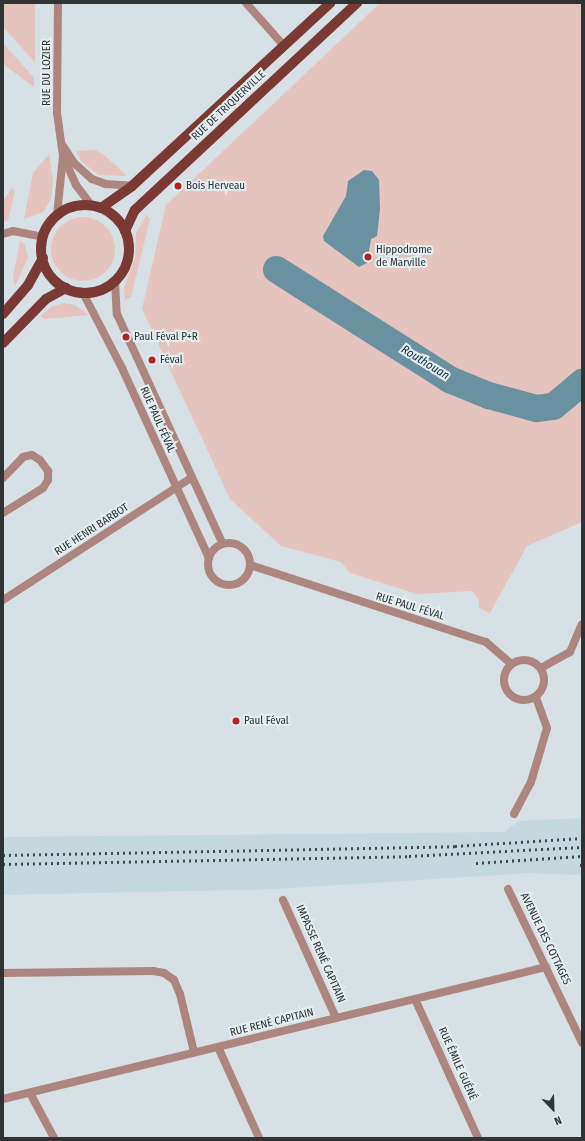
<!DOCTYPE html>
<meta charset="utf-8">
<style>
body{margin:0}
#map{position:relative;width:585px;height:1141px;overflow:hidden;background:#d7e0e4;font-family:"Fira Sans Condensed",sans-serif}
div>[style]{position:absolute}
.built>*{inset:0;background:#c5d8de}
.green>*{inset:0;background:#e5c3bf}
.round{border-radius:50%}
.water>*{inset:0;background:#6a919f}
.river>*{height:27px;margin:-13.5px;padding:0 13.5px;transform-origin:13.5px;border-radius:13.5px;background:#6a919f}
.minor>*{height:8px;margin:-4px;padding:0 4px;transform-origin:4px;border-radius:4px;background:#ac8580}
.minor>.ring{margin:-4px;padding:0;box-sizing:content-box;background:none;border:8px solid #ac8580;border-radius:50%}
.primary>*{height:10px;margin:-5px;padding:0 5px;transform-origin:5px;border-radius:5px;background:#7a3934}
.primary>.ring{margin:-5px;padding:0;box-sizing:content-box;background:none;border:10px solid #7a3934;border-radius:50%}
.rail>*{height:3px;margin-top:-1.5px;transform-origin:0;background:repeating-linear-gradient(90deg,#434849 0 2px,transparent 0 6px)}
.dots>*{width:11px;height:11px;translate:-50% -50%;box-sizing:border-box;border:2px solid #e4eef1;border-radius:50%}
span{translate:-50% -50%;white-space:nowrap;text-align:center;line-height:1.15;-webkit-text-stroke:4px #e4eef1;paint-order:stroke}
.street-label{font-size:11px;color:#2f3334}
.poi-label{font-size:11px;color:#2f3334}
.left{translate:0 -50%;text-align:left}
.water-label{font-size:12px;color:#09303c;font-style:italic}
.frame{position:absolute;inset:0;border:4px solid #2f3334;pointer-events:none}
.north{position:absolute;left:533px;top:1089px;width:40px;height:40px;-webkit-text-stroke:3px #e4eef1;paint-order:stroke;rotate:157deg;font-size:11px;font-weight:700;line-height:16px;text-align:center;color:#2f3334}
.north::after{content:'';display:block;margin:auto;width:14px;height:18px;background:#2f3334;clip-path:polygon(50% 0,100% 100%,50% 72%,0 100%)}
</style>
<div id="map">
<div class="built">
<div style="clip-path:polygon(582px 818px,582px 875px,529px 873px,275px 889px,3px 895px,3px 837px,505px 832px,518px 821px)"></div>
</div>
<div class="green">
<div style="clip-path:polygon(3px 3px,35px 3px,35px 62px,3px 27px)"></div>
<div style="clip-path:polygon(380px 3px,582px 3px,582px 522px,527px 546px,490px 613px,479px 608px,479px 600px,472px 591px,417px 594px,350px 573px,341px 562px,281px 546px,230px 499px,142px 309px,166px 205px)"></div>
<div style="clip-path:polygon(3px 43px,34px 78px,34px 87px,3px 64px)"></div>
<div style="clip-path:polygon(95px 150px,103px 154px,127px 176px,99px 175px,82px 162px,76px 151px)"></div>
<div style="clip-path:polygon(49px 154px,53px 182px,51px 199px,43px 212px,24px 219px,33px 173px)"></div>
<div style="clip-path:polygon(12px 188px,15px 191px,8px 220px,3px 222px,3px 201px)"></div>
<div style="clip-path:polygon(146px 215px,150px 219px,131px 297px,125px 300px,124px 287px,135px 258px,136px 234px)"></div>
<div class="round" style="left:51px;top:217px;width:64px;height:64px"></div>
<div style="clip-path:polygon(20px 241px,25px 245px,28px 258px,15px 286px,13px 277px)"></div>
<div style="clip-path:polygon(63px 303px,75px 305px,89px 315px,44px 319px,41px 316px,51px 307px)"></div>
</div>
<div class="water">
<div style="clip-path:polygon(364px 170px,372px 171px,379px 180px,380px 209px,377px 236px,371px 239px,367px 263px,359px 267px,324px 241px,323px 236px,346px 196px,348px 181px)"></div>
</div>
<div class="river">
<div style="left:276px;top:269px;width:205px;rotate:32.4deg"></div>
<div style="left:449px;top:379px;width:42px;rotate:22.3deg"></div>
<div style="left:488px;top:395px;width:50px;rotate:15.2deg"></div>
<div style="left:536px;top:408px;width:17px;rotate:-7deg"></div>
<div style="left:553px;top:406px;width:38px;rotate:-40deg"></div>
</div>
<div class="minor">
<div style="left:246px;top:3px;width:57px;rotate:48.5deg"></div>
<div style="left:63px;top:146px;width:20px;rotate:57deg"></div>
<div style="left:74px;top:163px;width:24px;rotate:42deg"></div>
<div style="left:92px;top:179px;width:15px;rotate:20deg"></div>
<div style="left:106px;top:184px;width:26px;rotate:4deg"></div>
<div style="left:64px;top:158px;width:30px;rotate:66deg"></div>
<div style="left:76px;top:185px;width:25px;rotate:53deg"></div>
<div style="left:57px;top:215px;width:59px;rotate:-84.2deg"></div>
<div style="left:63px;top:156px;width:43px;rotate:-97.9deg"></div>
<div style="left:57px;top:113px;width:110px;rotate:-89.5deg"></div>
<div style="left:3px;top:234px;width:10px;rotate:-17deg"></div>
<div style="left:13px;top:231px;width:31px;rotate:11deg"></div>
<div style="left:115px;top:281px;width:33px;rotate:87deg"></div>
<div style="left:117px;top:314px;width:253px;rotate:65.3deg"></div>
<div style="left:83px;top:293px;width:85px;rotate:62.5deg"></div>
<div style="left:122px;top:368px;width:209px;rotate:65.4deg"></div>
<div style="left:3px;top:478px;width:29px;rotate:-46deg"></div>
<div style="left:23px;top:457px;width:9px;rotate:-13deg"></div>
<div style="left:32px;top:455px;width:9px;rotate:32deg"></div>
<div style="left:40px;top:460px;width:14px;rotate:54deg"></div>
<div style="left:48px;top:471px;width:9px;rotate:90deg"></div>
<div style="left:48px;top:480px;width:9px;rotate:122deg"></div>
<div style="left:43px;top:488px;width:47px;rotate:148deg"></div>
<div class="ring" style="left:208px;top:543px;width:34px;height:34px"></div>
<div style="left:250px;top:565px;width:248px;rotate:18.1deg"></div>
<div style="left:486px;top:642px;width:33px;rotate:41deg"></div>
<div style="left:3px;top:600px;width:224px;rotate:-33deg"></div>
<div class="ring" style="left:504px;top:660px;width:32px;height:32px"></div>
<div style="left:541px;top:668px;width:33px;rotate:-29deg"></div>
<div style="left:570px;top:652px;width:30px;rotate:-67deg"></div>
<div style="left:514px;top:814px;width:36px;rotate:-62deg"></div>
<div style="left:531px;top:782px;width:56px;rotate:-73.5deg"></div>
<div style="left:547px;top:728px;width:33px;rotate:-110deg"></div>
<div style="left:508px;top:889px;width:171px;rotate:64.3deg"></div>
<div style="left:283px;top:900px;width:129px;rotate:65.8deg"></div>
<div style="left:3px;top:973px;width:150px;rotate:-0.8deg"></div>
<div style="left:153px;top:971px;width:11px;rotate:10deg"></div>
<div style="left:164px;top:973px;width:12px;rotate:35deg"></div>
<div style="left:174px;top:980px;width:15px;rotate:67deg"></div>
<div style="left:180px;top:994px;width:60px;rotate:76.4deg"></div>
<div style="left:415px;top:999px;width:153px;rotate:65.6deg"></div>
<div style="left:218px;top:1047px;width:100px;rotate:65.7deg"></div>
<div style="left:30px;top:1093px;width:51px;rotate:61.9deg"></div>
<div style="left:3px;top:1099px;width:559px;rotate:-13.66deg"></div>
</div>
<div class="primary">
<div class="ring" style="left:41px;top:205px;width:78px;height:78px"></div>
<div style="left:101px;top:208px;width:38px;rotate:-35deg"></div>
<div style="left:132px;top:186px;width:270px;rotate:-42.7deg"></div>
<div style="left:125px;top:231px;width:23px;rotate:-65deg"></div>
<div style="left:135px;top:210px;width:304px;rotate:-43deg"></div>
<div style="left:3px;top:314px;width:38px;rotate:-49deg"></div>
<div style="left:28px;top:285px;width:31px;rotate:-61deg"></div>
<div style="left:3px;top:343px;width:62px;rotate:-45.7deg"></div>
<div style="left:46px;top:299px;width:23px;rotate:-29deg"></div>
</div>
<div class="rail">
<div style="left:3px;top:855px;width:452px;rotate:-1.1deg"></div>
<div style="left:455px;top:846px;width:127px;rotate:-3.6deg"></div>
<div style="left:476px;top:863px;width:106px;rotate:-3.8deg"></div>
<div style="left:3px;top:864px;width:406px;rotate:-1.1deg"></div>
<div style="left:409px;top:856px;width:173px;rotate:-3deg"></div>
<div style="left:580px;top:865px;width:2px"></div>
</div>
<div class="dots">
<div style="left:178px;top:186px;background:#b32225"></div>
<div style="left:368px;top:257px;background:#b32225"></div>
<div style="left:126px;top:337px;background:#b32225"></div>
<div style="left:152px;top:360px;background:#b32225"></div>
<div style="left:236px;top:721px;background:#b32225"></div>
</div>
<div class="street-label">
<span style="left:47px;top:73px;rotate:-90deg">RUE DU LOZIER</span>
<span style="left:229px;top:106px;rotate:-43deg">RUE DE TRIQUERVILLE</span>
<span style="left:157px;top:420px;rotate:66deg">RUE PAUL FÉVAL</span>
<span style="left:92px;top:530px;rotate:-33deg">RUE HENRI BARBOT</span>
<span style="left:410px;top:607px;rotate:17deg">RUE PAUL FÉVAL</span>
<span style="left:545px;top:939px;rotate:64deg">AVENUE DES COTTAGES</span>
<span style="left:320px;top:954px;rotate:66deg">IMPASSE RENÉ CAPITAIN</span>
<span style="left:272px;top:1023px;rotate:-14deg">RUE RENÉ CAPITAIN</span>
<span style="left:457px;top:1064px;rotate:66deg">RUE ÉMILE GUÉNÉ</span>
</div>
<div class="poi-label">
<span class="left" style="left:186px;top:186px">Bois Herveau</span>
<span class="left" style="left:376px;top:257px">Hippodrome<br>de Marville</span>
<span class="left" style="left:134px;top:337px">Paul Féval P+R</span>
<span class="left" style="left:160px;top:360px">Féval</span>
<span class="left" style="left:244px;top:721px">Paul Féval</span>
</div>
<div class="water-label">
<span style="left:425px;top:363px;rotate:32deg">Routhouan</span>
</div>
<div class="frame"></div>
<div class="north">N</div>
</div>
